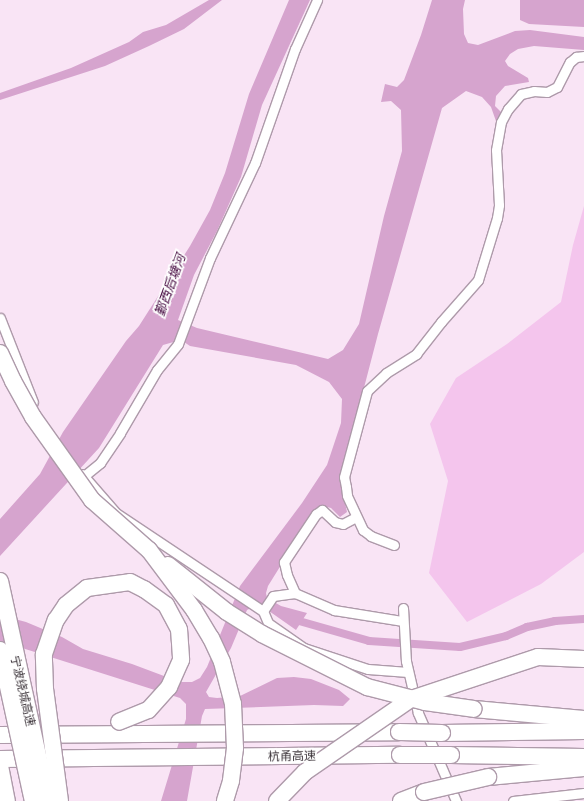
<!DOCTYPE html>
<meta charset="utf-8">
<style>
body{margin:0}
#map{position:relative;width:584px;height:801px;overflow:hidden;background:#f9e4f5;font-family:"Golos Text","Noto Sans SC",sans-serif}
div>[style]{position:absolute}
.green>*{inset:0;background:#f4c5ed}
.water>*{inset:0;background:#d6a4ce}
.canal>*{height:8px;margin:-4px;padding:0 4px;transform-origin:4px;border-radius:4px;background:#d6a4ce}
.roads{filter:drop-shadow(1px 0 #ae9aaa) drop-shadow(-1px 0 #ae9aaa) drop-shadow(0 1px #ae9aaa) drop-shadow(0 -1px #ae9aaa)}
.street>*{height:9px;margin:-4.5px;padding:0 4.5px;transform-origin:4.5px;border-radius:4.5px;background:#fff}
.highway>*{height:16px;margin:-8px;padding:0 8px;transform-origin:8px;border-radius:8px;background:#fff}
.bridges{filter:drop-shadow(1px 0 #ae9aaa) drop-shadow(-1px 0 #ae9aaa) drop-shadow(0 1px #ae9aaa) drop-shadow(0 -1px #ae9aaa)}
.highway-bridge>*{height:16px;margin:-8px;padding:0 8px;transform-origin:8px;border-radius:8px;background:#fff}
span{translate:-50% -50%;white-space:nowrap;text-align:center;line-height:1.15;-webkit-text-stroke:3.5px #fff;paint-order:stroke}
.street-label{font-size:12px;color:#3c343a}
.water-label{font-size:13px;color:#460a41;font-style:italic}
</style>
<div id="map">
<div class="green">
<div style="clip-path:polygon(584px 206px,584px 552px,541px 584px,467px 622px,429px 573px,448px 481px,430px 424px,456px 378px,507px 344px,561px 302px,573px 245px)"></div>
</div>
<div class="water">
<div style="clip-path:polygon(209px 0,222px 0,184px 29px,149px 46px,105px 66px,0 100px,0 93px,71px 68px,129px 42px,143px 32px,166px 25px)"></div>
<div style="clip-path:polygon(289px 0,310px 0,262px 105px,241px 177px,217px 231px,194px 275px,178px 320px,197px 328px,328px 359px,343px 350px,359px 324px,384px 216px,402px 151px,401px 110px,391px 101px,381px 102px,385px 84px,397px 87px,404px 80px,421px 35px,432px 0,465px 0,463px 9px,464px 34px,468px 43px,478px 45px,515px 31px,530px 30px,584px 37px,584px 50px,534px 46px,518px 49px,510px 54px,505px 61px,508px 66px,528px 78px,529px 82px,505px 86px,496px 96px,495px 106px,503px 114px,497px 124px,491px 107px,482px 97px,466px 91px,442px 108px,378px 334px,347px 453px,344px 498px,347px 512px,340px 517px,331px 508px,323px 506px,309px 520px,268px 586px,266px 593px,267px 598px,281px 606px,307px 613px,296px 630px,259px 604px,247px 610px,231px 648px,206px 692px,209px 697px,217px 698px,240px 696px,277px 678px,294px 677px,311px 679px,339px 690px,350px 699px,343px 706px,314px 705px,205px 709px,202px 716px,187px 801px,161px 801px,186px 719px,186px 704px,180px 698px,0 641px,0 615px,26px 622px,62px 637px,83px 649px,132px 664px,180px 682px,192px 682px,200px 678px,207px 667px,240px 586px,302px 503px,327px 465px,341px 423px,342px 399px,329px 382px,296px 365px,190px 346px,184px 342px,177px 341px,163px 345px,99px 448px,0 556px,0 519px,40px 474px,63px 432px,126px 341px,139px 326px,190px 246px,210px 210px,225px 173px,249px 94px)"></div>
<div style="clip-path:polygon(520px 0,584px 0,584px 27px,529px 24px,520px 20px)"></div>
</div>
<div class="canal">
<div style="left:292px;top:619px;width:80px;rotate:15.9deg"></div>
<div style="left:369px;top:641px;width:91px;rotate:3.8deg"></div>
<div style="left:460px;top:647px;width:47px;rotate:-13.4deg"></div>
<div style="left:506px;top:636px;width:23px;rotate:-23deg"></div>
<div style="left:527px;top:627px;width:29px;rotate:-12deg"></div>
<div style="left:555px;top:621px;width:29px;rotate:-4deg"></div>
</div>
<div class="roads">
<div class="street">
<div style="left:0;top:318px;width:90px;rotate:68.6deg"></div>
<div style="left:82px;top:474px;width:52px;rotate:48.9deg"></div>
<div style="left:116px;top:513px;width:177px;rotate:33.7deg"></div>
<div style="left:263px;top:611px;width:13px;rotate:67deg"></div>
<div style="left:268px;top:623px;width:44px;rotate:34.8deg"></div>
<div style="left:304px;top:648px;width:67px;rotate:18.2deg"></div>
<div style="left:368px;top:669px;width:40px;rotate:4.3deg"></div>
<div style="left:84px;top:476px;width:21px;rotate:-39deg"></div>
<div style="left:100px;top:463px;width:36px;rotate:-56deg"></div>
<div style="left:120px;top:433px;width:73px;rotate:-59.6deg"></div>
<div style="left:157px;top:370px;width:33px;rotate:-51deg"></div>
<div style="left:178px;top:344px;width:92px;rotate:-69.6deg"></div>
<div style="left:210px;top:258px;width:105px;rotate:-64.7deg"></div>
<div style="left:255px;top:163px;width:121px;rotate:-70.7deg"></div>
<div style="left:295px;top:49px;width:54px;rotate:-65.8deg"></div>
<div style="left:356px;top:517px;width:15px;rotate:152deg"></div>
<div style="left:343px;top:524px;width:8px;rotate:-166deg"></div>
<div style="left:335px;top:522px;width:18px;rotate:-137deg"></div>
<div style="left:322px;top:510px;width:7px;rotate:146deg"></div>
<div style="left:316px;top:514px;width:58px;rotate:123.7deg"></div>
<div style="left:284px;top:562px;width:13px;rotate:77deg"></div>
<div style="left:287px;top:575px;width:20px;rotate:66deg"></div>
<div style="left:295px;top:593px;width:43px;rotate:23.6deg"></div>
<div style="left:334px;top:610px;width:70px;rotate:9.1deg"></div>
<div style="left:394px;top:545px;width:25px;rotate:-159deg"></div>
<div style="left:371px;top:536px;width:10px;rotate:-143deg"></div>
<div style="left:363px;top:530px;width:38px;rotate:-115deg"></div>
<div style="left:347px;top:495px;width:8px;rotate:-97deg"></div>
<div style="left:346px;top:487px;width:10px;rotate:-101deg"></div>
<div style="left:344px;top:477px;width:89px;rotate:-75deg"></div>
<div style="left:367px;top:391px;width:26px;rotate:-43deg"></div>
<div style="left:386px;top:373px;width:36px;rotate:-32deg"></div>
<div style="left:416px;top:354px;width:41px;rotate:-52deg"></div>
<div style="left:441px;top:322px;width:56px;rotate:-48.6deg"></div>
<div style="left:478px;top:280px;width:65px;rotate:-73deg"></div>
<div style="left:497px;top:218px;width:13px;rotate:-81deg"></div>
<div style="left:499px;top:205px;width:55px;rotate:-93.1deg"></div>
<div style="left:496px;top:150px;width:28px;rotate:-80deg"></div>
<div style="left:501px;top:122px;width:15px;rotate:-62deg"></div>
<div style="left:508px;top:109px;width:20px;rotate:-49deg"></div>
<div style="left:521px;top:94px;width:13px;rotate:-13deg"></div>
<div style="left:534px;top:91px;width:13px;rotate:4deg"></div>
<div style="left:547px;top:92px;width:11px;rotate:-27deg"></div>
<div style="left:557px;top:87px;width:28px;rotate:-63deg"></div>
<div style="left:570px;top:62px;width:8px;rotate:-40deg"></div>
<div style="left:576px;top:57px;width:8px;rotate:-7deg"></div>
<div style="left:403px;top:608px;width:53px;rotate:86.8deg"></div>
<div style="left:406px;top:661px;width:53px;rotate:77deg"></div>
<div style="left:418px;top:713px;width:96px;rotate:66.6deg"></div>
<div style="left:263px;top:611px;width:18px;rotate:-56deg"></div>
<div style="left:273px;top:596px;width:22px;rotate:-8deg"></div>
<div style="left:513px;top:801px;width:71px;rotate:-6.4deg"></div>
</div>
<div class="highway">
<div style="left:474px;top:709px;width:110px;rotate:5.2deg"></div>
<div style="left:442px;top:733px;width:142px;rotate:-0.8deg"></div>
<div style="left:0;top:735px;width:399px;rotate:-0.4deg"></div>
<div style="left:451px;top:755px;width:133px;rotate:0.9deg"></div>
<div style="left:0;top:759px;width:400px;rotate:-0.6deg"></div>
<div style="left:0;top:766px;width:36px;rotate:79deg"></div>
<div style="left:488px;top:777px;width:96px;rotate:-5.4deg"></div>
<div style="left:401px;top:801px;width:25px;rotate:-21deg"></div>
</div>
</div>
<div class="bridges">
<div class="highway-bridge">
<div style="left:0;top:353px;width:31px;rotate:65deg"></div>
<div style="left:13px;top:381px;width:41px;rotate:60.9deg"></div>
<div style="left:33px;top:417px;width:102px;rotate:54.6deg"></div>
<div style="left:92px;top:500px;width:76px;rotate:41.3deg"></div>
<div style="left:149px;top:550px;width:75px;rotate:53.1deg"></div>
<div style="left:194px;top:610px;width:33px;rotate:59deg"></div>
<div style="left:211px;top:638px;width:26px;rotate:65deg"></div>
<div style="left:222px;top:662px;width:43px;rotate:75.3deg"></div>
<div style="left:233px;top:704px;width:44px;rotate:87.4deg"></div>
<div style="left:235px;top:748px;width:33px;rotate:97deg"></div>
<div style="left:231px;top:781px;width:21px;rotate:107deg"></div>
<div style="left:168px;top:565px;width:75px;rotate:38.5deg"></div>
<div style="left:227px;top:612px;width:41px;rotate:32.2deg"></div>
<div style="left:262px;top:634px;width:118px;rotate:26.8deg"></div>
<div style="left:367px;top:687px;width:60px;rotate:14.5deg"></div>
<div style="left:425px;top:702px;width:49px;rotate:8.1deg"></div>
<div style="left:0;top:581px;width:225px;rotate:77.7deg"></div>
<div style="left:0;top:650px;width:155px;rotate:77.7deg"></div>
<div style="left:399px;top:732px;width:43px;rotate:1.3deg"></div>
<div style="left:400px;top:755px;width:51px"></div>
<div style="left:424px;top:792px;width:66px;rotate:-13.2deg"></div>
<div style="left:60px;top:801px;width:113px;rotate:-97.6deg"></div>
<div style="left:45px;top:689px;width:35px;rotate:-92deg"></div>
<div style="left:44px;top:654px;width:36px;rotate:-71deg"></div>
<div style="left:56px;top:620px;width:18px;rotate:-56deg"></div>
<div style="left:66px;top:605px;width:27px;rotate:-39deg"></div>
<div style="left:87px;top:588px;width:43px;rotate:-7.9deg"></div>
<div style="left:130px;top:582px;width:16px;rotate:27deg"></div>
<div style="left:144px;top:589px;width:27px;rotate:36deg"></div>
<div style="left:166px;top:605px;width:27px;rotate:62deg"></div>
<div style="left:179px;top:629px;width:31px;rotate:86deg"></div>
<div style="left:181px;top:660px;width:30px;rotate:114deg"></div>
<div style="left:169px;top:687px;width:31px;rotate:132deg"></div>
<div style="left:148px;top:710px;width:31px;rotate:158deg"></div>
<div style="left:277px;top:801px;width:40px;rotate:-46deg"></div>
<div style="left:305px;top:772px;width:129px;rotate:-34.6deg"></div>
<div style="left:411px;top:699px;width:134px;rotate:-18.3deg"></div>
<div style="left:538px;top:657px;width:46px;rotate:2.5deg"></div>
</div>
</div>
<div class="street-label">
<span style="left:23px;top:691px;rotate:77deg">宁波绕城高速</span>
<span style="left:292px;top:756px;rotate:-1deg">杭甬高速</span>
</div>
<div class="water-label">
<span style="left:170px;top:285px;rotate:-70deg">鄞西后塘河</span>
</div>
</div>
